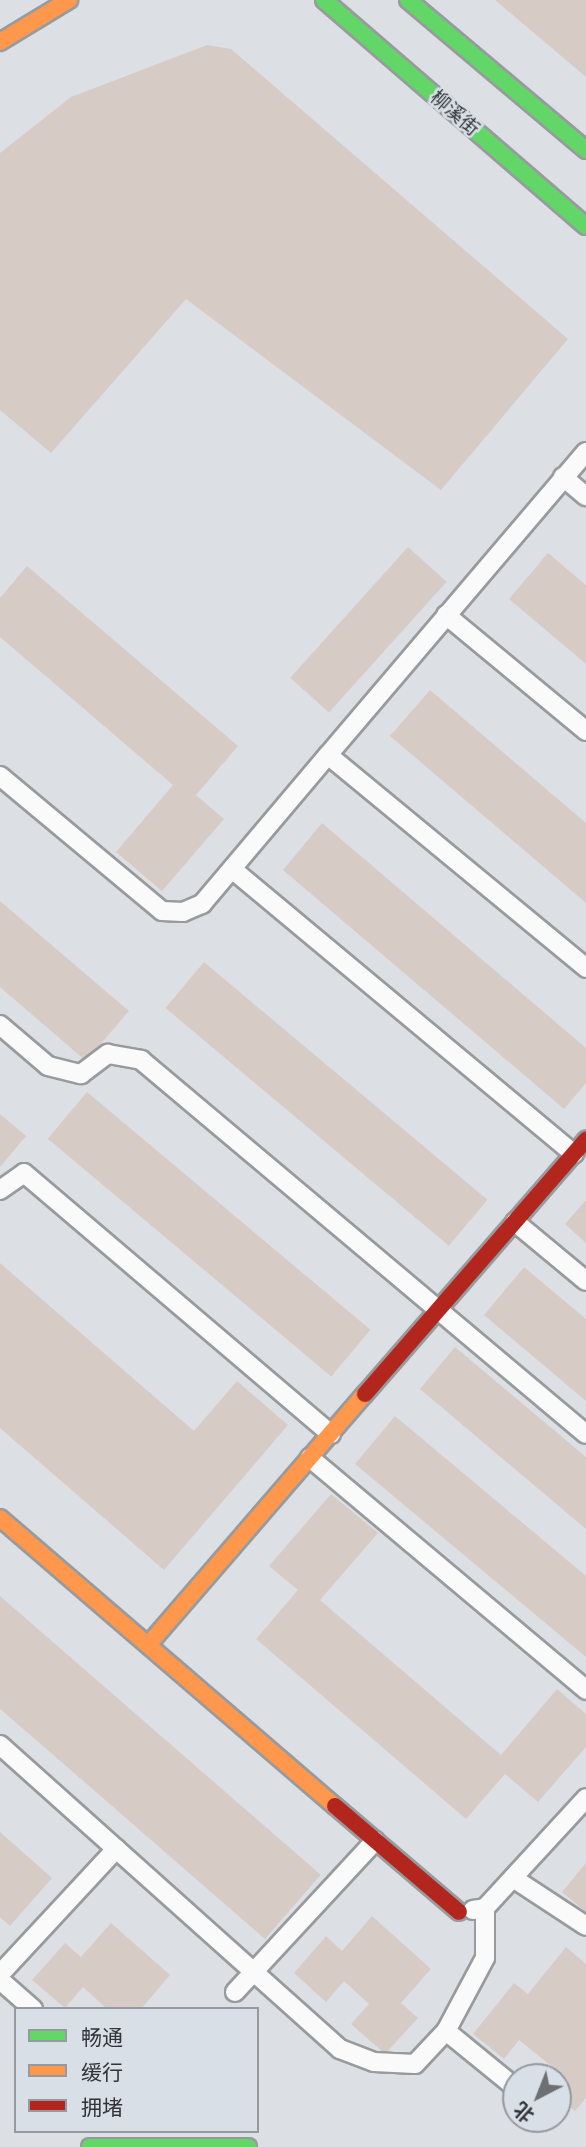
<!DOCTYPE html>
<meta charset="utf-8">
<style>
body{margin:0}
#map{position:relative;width:586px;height:2147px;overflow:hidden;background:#dce0e4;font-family:Bitter,"Noto Sans SC",serif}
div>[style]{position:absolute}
.building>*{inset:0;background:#d7cbc6;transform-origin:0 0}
.roads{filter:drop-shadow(2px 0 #989b9e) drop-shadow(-2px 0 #989b9e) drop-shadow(0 2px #989b9e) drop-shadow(0 -2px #989b9e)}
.lane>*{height:18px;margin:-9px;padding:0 9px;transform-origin:9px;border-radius:9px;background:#fafafb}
.fast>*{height:16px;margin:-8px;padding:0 8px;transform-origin:8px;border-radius:8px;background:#63d668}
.slow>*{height:16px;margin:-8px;padding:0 8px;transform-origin:8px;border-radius:8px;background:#ff974d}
.jam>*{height:16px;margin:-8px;padding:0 8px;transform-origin:8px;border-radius:8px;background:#b3261e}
span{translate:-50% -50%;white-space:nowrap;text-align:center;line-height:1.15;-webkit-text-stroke:5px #d9dfe7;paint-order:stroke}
.street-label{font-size:19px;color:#313336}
.legend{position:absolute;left:14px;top:2007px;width:245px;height:126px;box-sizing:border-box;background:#d9dfe7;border:2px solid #969aa0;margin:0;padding:9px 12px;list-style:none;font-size:21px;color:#313336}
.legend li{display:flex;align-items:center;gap:14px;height:35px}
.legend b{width:35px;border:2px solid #969aa0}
.north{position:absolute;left:502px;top:2063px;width:70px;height:70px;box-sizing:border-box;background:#d9dfe7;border:2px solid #969aa0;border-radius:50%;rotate:222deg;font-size:19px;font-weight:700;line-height:28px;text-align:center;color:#313336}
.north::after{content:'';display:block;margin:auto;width:24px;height:32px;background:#6d7073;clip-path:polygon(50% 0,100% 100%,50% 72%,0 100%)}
</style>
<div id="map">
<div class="building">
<div style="clip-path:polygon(495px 0,586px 0,586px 77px)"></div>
<div style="clip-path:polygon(207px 45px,231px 49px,568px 339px,441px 490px,186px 299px,51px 453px,0 410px,0 153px,71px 97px)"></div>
<div style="left:408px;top:547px;width:52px;height:176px;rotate:42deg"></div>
<div style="clip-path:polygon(548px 553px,586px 585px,586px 664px,509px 599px)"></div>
<div style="clip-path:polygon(27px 566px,238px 746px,196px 795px,224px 819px,162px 891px,116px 852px,173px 785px,0 637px,0 598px)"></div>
<div style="clip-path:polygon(430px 690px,586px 823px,586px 903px,390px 736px)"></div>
<div style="clip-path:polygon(322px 823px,586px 1048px,586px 1083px,564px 1109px,283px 870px)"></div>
<div style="clip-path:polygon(0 901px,129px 1011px,86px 1061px,0 987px)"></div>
<div style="left:204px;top:962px;width:370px;height:60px;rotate:40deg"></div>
<div style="left:87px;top:1092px;width:370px;height:61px;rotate:40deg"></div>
<div style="clip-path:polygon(0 1114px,26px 1136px,0 1167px)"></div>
<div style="clip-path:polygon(586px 1200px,586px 1243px,565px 1224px)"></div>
<div style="clip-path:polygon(0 1263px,194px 1431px,237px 1381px,288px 1425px,164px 1570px,0 1428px)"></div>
<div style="clip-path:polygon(524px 1267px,586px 1319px,586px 1401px,484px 1315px)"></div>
<div style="clip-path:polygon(455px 1347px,586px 1457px,586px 1529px,420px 1389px)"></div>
<div style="clip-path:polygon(395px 1416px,586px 1576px,586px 1657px,355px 1464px)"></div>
<div style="clip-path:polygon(331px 1494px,378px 1533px,320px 1600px,501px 1755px,557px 1689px,586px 1714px,586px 1747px,538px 1802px,505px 1774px,466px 1819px,256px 1639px,298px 1590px,269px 1566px)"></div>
<div style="left:0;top:1596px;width:425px;height:85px;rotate:41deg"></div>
<div style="clip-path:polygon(0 1832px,52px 1878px,10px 1926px,0 1917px)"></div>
<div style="clip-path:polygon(586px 1863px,586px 1912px,562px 1892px)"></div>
<div style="clip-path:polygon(372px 1916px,431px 1969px,401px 2003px,418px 2018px,385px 2054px,351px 2024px,369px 2004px,344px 1981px,326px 2002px,294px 1973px,326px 1936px,342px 1951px)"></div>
<div style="clip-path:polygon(111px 1923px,170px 1975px,141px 2009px,107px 2009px,83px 1987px,65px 2008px,32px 1980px,65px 1943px,81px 1957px)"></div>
<div style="clip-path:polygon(566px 1947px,586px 1964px,586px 2098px,575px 2111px,558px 2097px,560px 2073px,519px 2040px,504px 2059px,473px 2034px,514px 1983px,528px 1994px)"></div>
</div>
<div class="roads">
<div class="lane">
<div style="left:563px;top:477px;width:30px;rotate:40deg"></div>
<div style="left:446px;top:615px;width:182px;rotate:39.6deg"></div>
<div style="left:328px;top:755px;width:398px;rotate:-49.6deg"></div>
<div style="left:0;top:776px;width:211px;rotate:39.8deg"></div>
<div style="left:162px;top:911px;width:21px;rotate:3deg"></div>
<div style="left:183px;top:912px;width:21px;rotate:-23deg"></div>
<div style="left:202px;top:904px;width:195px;rotate:-49.8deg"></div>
<div style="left:328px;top:755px;width:335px;rotate:39.5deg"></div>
<div style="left:232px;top:869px;width:445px;rotate:39.8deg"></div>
<div style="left:0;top:1025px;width:63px;rotate:40.5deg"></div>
<div style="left:48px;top:1066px;width:34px;rotate:14deg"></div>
<div style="left:81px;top:1074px;width:34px;rotate:-37deg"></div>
<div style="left:108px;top:1054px;width:34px;rotate:10deg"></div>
<div style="left:141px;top:1060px;width:581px;rotate:40.05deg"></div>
<div style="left:0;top:1190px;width:29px;rotate:-35deg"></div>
<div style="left:24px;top:1173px;width:403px;rotate:40.4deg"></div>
<div style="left:515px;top:1222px;width:92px;rotate:39.7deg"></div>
<div style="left:310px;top:1458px;width:361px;rotate:40deg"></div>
<div style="left:0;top:1745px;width:456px;rotate:41.8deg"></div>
<div style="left:340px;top:2049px;width:36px;rotate:21deg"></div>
<div style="left:374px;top:2062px;width:41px;rotate:2.8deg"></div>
<div style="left:415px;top:2064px;width:45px;rotate:-46.8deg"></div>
<div style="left:446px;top:2031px;width:83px;rotate:-61.9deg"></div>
<div style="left:485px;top:1958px;width:50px;rotate:-90deg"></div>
<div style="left:513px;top:1878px;width:87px;rotate:33.3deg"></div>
<div style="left:473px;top:1910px;width:12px;rotate:-9deg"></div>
<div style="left:485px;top:1908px;width:149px;rotate:-47.4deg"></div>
<div style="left:0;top:1974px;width:171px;rotate:-47.1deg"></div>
<div style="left:0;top:1980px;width:44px;rotate:41.3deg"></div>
<div style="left:235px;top:1992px;width:206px;rotate:-47.2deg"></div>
<div style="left:446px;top:2031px;width:90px;rotate:39.2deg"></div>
</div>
<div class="fast">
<div style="left:324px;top:0;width:346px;rotate:40.8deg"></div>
<div style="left:408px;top:0;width:233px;rotate:40.1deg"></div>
<div style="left:90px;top:2147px;width:158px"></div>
</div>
<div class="slow">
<div style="left:0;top:42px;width:81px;rotate:-31.3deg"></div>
<div style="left:0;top:1518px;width:442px;rotate:40.7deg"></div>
<div style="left:148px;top:1645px;width:332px;rotate:-49.2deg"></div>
</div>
<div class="jam">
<div style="left:365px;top:1394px;width:337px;rotate:-49deg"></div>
<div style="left:335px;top:1806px;width:163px;rotate:40.5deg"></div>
</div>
</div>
<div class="street-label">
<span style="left:455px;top:113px;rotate:41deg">柳溪街</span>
</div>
<ul class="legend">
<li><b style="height:9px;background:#63d668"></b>畅通</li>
<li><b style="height:9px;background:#ff974d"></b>缓行</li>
<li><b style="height:9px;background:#b3261e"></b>拥堵</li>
</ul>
<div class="north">北</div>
</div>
